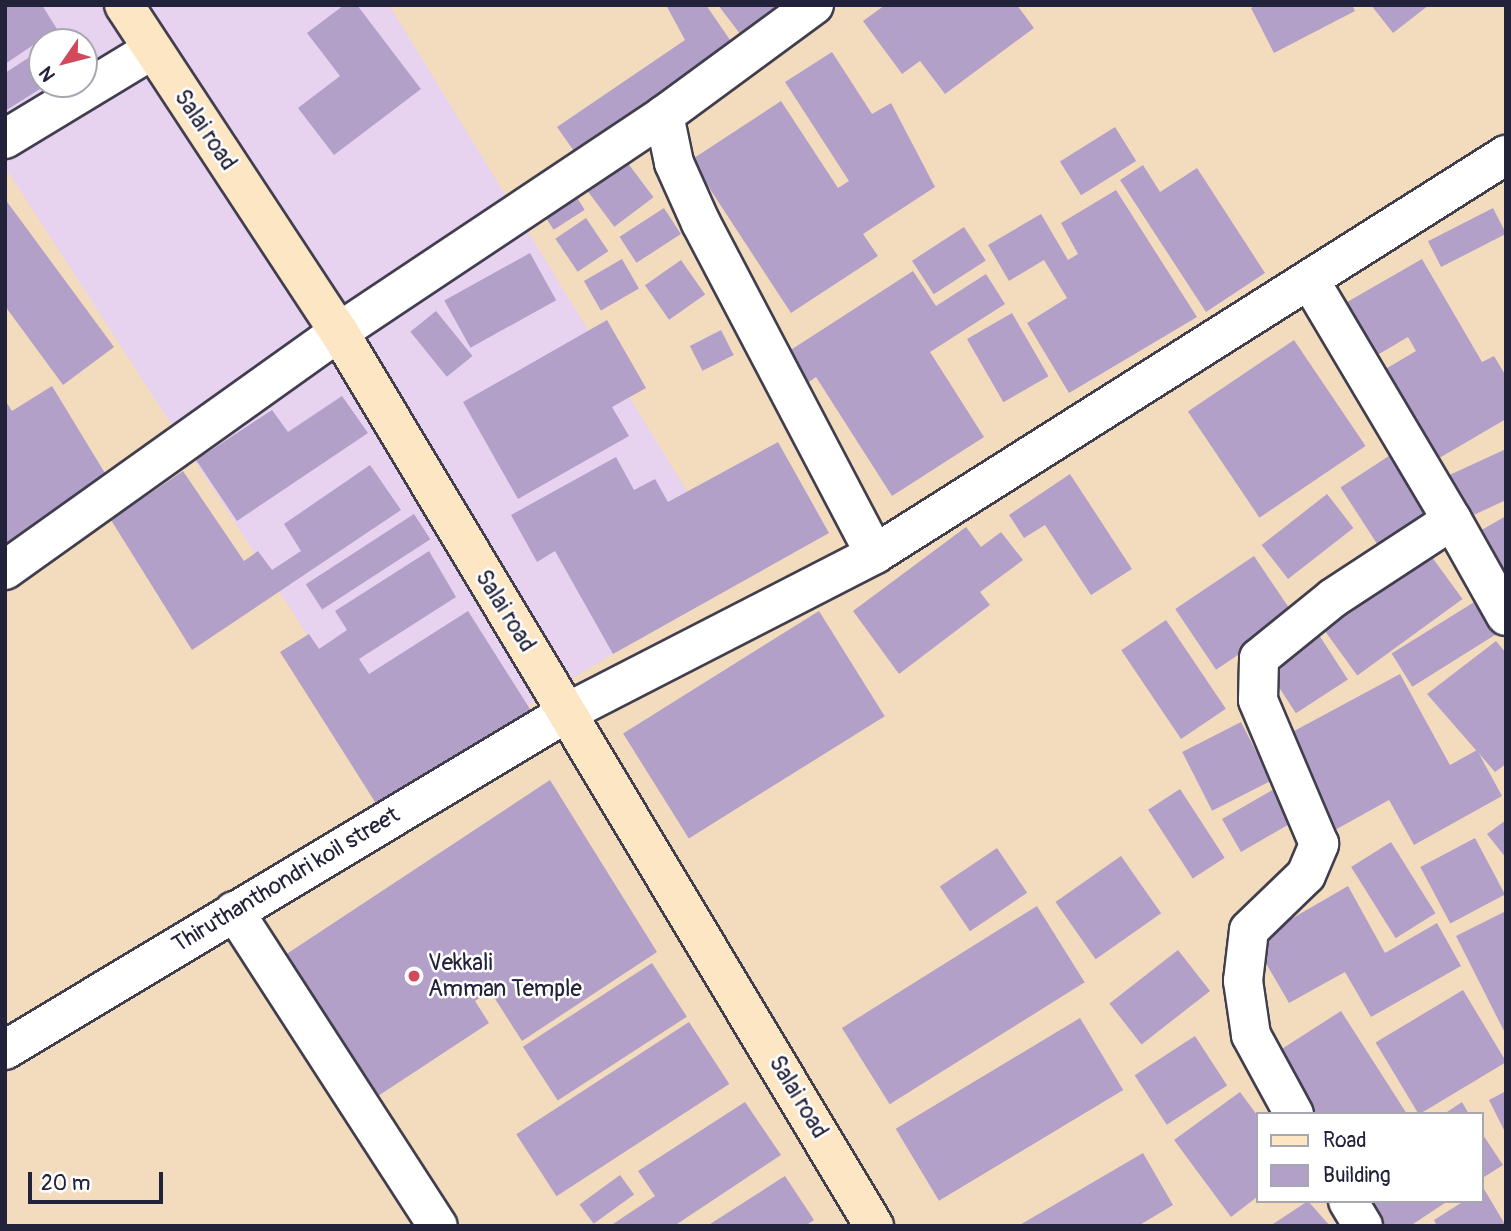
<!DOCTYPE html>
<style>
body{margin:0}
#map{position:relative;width:1511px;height:1231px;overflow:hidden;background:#f3dcbd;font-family:Pangolin,sans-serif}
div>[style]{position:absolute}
.built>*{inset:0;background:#e7d2ef}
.building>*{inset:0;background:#b2a0c9;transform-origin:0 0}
.roads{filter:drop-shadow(2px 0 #413e4e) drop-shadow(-2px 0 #413e4e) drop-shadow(0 2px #413e4e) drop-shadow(0 -2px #413e4e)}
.minor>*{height:38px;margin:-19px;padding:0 19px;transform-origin:19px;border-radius:19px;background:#fff}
.tertiary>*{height:38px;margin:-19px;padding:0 19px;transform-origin:19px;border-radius:19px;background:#fff}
.secondary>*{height:38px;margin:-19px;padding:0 19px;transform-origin:19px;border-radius:19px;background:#fce6c4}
.dots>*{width:19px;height:19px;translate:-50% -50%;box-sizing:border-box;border:4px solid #fff;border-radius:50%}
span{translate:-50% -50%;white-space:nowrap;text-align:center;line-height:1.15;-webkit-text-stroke:5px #fff;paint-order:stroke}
.street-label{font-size:23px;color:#22223b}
.poi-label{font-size:23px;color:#22223b}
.left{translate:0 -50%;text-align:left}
.frame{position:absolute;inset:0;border:7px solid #22223b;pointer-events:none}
.legend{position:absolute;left:1256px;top:1112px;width:228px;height:91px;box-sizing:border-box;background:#fff;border:2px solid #a7a7b1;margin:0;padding:9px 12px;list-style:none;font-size:21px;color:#22223b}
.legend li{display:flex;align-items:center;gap:14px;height:35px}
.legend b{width:35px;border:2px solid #a7a7b1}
.north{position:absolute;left:28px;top:28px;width:70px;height:70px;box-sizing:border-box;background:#fff;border:2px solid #a7a7b1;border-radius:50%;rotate:235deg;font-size:19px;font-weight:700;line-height:28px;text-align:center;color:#22223b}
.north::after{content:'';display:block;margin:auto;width:24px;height:32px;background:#d1495b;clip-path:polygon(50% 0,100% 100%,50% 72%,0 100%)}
.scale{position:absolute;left:28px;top:1172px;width:135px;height:32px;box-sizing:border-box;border:4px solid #22223b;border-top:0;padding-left:9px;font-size:21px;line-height:24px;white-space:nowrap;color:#22223b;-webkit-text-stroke:5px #fff;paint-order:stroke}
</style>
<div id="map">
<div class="built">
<div style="clip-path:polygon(evenodd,5px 5px,389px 5px,739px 576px,403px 783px,5px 167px,5px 5px,42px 42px,84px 42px,84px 84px,42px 84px,42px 42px)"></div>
</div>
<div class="building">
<div style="clip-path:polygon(5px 5px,42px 5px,57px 29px,5px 64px)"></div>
<div style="clip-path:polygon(344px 5px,357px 5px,421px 89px,334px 155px,298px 108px,340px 76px,307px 33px)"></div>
<div style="clip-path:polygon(666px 5px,706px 5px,739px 53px,581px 161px,557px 127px,685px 40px)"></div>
<div style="clip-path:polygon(718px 5px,790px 5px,744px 39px)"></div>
<div style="clip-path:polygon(885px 5px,1017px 5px,1034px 28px,945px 94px,920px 61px,902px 74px,863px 21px)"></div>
<div style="clip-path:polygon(1257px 5px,1352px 5px,1355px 11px,1274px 53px,1251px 8px)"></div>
<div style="clip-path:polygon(1371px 5px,1429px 5px,1393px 33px)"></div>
<div style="clip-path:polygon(42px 49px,42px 84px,48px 84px,5px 111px,5px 73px)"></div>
<div style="clip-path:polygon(832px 52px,872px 114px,891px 103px,935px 187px,863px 234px,878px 256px,791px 313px,691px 160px,781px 101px,838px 188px,849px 181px,785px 82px)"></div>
<div style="left:1115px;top:127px;width:40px;height:65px;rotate:58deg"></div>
<div style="left:627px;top:162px;width:44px;height:49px;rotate:53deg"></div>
<div style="clip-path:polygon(1143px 165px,1160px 192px,1197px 168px,1265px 273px,1206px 312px,1120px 180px)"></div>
<div style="left:570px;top:187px;width:27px;height:37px;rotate:57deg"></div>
<div style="clip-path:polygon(1116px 190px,1197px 317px,1069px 393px,1027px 323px,1067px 298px,1044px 260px,1009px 281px,988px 245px,1041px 214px,1068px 260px,1078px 254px,1061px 223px)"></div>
<div style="clip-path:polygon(5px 199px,114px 347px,63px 385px,5px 306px)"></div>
<div style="left:664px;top:208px;width:31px;height:53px;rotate:57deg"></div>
<div style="left:1493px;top:208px;width:29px;height:73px;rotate:63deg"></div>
<div style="left:586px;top:218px;width:40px;height:37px;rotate:56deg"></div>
<div style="left:964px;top:227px;width:40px;height:62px;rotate:57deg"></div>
<div style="left:530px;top:253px;width:54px;height:98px;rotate:61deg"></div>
<div style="left:622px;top:259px;width:34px;height:44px;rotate:60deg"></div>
<div style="clip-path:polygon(1422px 259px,1482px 362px,1494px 356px,1506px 376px,1506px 419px,1429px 464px,1377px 374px,1416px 351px,1408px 337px,1367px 361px,1335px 309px)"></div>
<div style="left:681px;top:260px;width:42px;height:44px;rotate:55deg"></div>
<div style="clip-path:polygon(913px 271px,936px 306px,986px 274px,1005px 304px,930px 352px,984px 437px,892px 496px,816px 377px,806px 384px,786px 353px)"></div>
<div style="left:436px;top:311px;width:58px;height:33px;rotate:51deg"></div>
<div style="left:1012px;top:313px;width:73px;height:52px;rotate:60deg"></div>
<div style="clip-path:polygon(607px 320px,646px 388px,612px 407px,629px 436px,518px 499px,463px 402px)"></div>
<div style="left:721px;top:330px;width:28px;height:35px;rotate:63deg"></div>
<div style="left:1294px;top:340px;width:128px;height:128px;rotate:56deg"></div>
<div style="clip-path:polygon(52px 386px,111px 483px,5px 547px,5px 400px,12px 411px)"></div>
<div style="clip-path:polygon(342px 396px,368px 433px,237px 521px,196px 460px,272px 410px,288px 432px)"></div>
<div style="clip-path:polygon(778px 442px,829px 533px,613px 654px,555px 551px,537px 562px,511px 515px,616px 457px,634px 490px,655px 479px,668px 502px)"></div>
<div style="clip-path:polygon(1506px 449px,1506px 500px,1465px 519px,1445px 477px)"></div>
<div style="left:1395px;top:452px;width:85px;height:65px;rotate:57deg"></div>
<div style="clip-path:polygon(370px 465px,401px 510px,192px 650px,111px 520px,183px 471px,244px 561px,258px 551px,272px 570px,301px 551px,284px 524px)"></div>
<div style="clip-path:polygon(1070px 474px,1132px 569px,1091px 595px,1045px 525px,1024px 538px,1009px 515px)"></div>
<div style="left:1327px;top:494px;width:43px;height:83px;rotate:52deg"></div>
<div style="left:414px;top:514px;width:30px;height:129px;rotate:57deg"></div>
<div style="clip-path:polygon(1506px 516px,1506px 578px,1478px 532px)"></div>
<div style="clip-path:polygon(966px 527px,981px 547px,1001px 532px,1023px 560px,980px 592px,990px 605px,899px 674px,853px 611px)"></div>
<div style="clip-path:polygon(429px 551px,456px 597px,359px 659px,369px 674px,468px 611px,535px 717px,382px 813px,280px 652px,309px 634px,319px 649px,347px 630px,335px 611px)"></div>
<div style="left:1429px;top:553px;width:57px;height:130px;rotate:54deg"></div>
<div style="left:1254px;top:556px;width:73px;height:95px;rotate:56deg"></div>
<div style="left:1479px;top:599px;width:39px;height:103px;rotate:58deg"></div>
<div style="left:819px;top:611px;width:124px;height:231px;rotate:58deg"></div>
<div style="left:1166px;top:620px;width:107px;height:54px;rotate:56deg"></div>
<div style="left:1319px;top:635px;width:53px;height:62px;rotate:57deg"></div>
<div style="clip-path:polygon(1496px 641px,1506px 653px,1506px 764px,1495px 772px,1427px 694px)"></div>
<div style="clip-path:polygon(1400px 674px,1450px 765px,1477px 750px,1502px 796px,1414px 845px,1389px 800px,1335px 830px,1283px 737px)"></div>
<div style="left:1241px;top:722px;width:66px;height:66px;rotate:63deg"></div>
<div style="clip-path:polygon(550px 780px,657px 952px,522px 1041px,490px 991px,475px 1001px,489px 1023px,375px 1098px,282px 957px)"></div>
<div style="left:1180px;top:789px;width:82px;height:38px;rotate:57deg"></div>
<div style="left:1274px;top:789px;width:38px;height:60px;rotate:60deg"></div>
<div style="clip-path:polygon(1506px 820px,1506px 858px,1487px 834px)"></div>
<div style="left:1475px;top:838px;width:64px;height:62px;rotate:62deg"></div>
<div style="left:1391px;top:842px;width:84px;height:47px;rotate:58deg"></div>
<div style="left:997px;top:848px;width:54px;height:69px;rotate:56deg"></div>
<div style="left:1121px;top:856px;width:70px;height:80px;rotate:55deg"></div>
<div style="clip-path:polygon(1348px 886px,1385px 953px,1437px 923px,1461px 966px,1371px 1017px,1345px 972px,1289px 1003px,1253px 941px)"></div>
<div style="left:1037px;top:906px;width:90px;height:230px;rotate:58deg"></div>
<div style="clip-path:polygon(1506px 911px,1506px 1035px,1456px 936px)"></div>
<div style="left:1178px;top:950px;width:52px;height:87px;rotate:52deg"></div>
<div style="left:652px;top:963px;width:64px;height:154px;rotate:57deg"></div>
<div style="left:1463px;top:990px;width:84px;height:102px;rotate:59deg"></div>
<div style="clip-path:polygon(1341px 1011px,1407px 1114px,1316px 1114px,1277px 1052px)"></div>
<div style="left:1080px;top:1018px;width:84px;height:215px;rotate:59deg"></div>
<div style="left:689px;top:1022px;width:74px;height:206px;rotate:57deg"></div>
<div style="left:1195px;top:1036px;width:59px;height:72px;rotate:57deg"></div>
<div style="clip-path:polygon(1506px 1091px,1506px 1134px,1489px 1100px)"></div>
<div style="clip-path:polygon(1240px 1092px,1257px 1115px,1257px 1197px,1231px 1217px,1174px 1140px)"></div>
<div style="clip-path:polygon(745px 1102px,781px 1155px,674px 1226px,610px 1226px,655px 1196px,638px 1171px)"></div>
<div style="clip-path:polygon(1462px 1102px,1469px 1114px,1444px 1114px)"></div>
<div style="clip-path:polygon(1481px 1132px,1503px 1165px,1481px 1179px)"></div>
<div style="clip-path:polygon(1143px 1153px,1173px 1205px,1138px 1226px,1018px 1226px)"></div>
<div style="left:620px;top:1175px;width:24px;height:50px;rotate:54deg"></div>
<div style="clip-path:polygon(785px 1176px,814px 1220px,805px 1226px,707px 1226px)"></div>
<div style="clip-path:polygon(1484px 1189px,1506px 1226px,1437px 1226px,1434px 1220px,1464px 1201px,1481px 1201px)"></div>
<div style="clip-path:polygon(1308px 1201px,1330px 1226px,1270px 1226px)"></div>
<div style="clip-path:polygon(1354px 1201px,1448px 1201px,1410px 1226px,1370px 1226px)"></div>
</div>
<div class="roads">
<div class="minor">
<div style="left:814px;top:5px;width:186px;rotate:143.7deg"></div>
<div style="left:664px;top:115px;width:49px;rotate:78.2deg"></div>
<div style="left:674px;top:163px;width:66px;rotate:65.8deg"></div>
<div style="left:701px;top:223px;width:374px;rotate:62.3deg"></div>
<div style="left:5px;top:139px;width:172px;rotate:-31.2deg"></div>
<div style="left:1452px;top:520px;width:110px;rotate:60.6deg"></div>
<div style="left:5px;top:570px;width:410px;rotate:-35.5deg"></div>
<div style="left:339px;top:332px;width:391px;rotate:-33.7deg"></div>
<div style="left:234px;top:911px;width:375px;rotate:57.1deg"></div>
<div style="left:1294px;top:1114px;width:90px;rotate:-118.6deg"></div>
<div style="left:1251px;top:1035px;width:55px;rotate:-98.4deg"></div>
<div style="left:1243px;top:981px;width:51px;rotate:-83.3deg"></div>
<div style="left:1249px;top:930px;width:79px;rotate:-44deg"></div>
<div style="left:1306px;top:875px;width:34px;rotate:-67deg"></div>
<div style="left:1319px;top:844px;width:156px;rotate:-113deg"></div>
<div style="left:1258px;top:700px;width:42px;rotate:-88.6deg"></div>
<div style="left:1259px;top:658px;width:95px;rotate:-39deg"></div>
<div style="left:1333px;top:598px;width:142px;rotate:-33.2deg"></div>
<div style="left:1452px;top:520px;width:276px;rotate:-120.7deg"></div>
<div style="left:1348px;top:1201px;width:29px;rotate:59deg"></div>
</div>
<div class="tertiary">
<div style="left:5px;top:1050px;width:657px;rotate:-30.98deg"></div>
<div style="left:568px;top:712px;width:345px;rotate:-27.2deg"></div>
<div style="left:875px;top:554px;width:747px;rotate:-32.31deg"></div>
</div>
<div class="secondary">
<div style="left:124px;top:5px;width:391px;rotate:56.7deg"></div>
<div style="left:339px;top:332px;width:1042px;rotate:59.1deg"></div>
</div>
</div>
<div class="dots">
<div style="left:414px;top:976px;background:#d1495b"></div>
</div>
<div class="street-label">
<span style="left:205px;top:130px;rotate:56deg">Salai road</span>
<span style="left:505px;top:611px;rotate:58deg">Salai road</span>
<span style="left:286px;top:880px;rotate:-31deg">Thiruthanthondri koil street</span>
<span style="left:798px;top:1097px;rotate:59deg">Salai road</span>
</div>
<div class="poi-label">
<span class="left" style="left:428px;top:976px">Vekkali<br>Amman Temple</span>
</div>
<div class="frame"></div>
<ul class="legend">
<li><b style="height:9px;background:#fce6c4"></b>Road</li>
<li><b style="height:19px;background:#b2a0c9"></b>Building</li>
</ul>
<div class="north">N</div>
<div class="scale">20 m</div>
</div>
